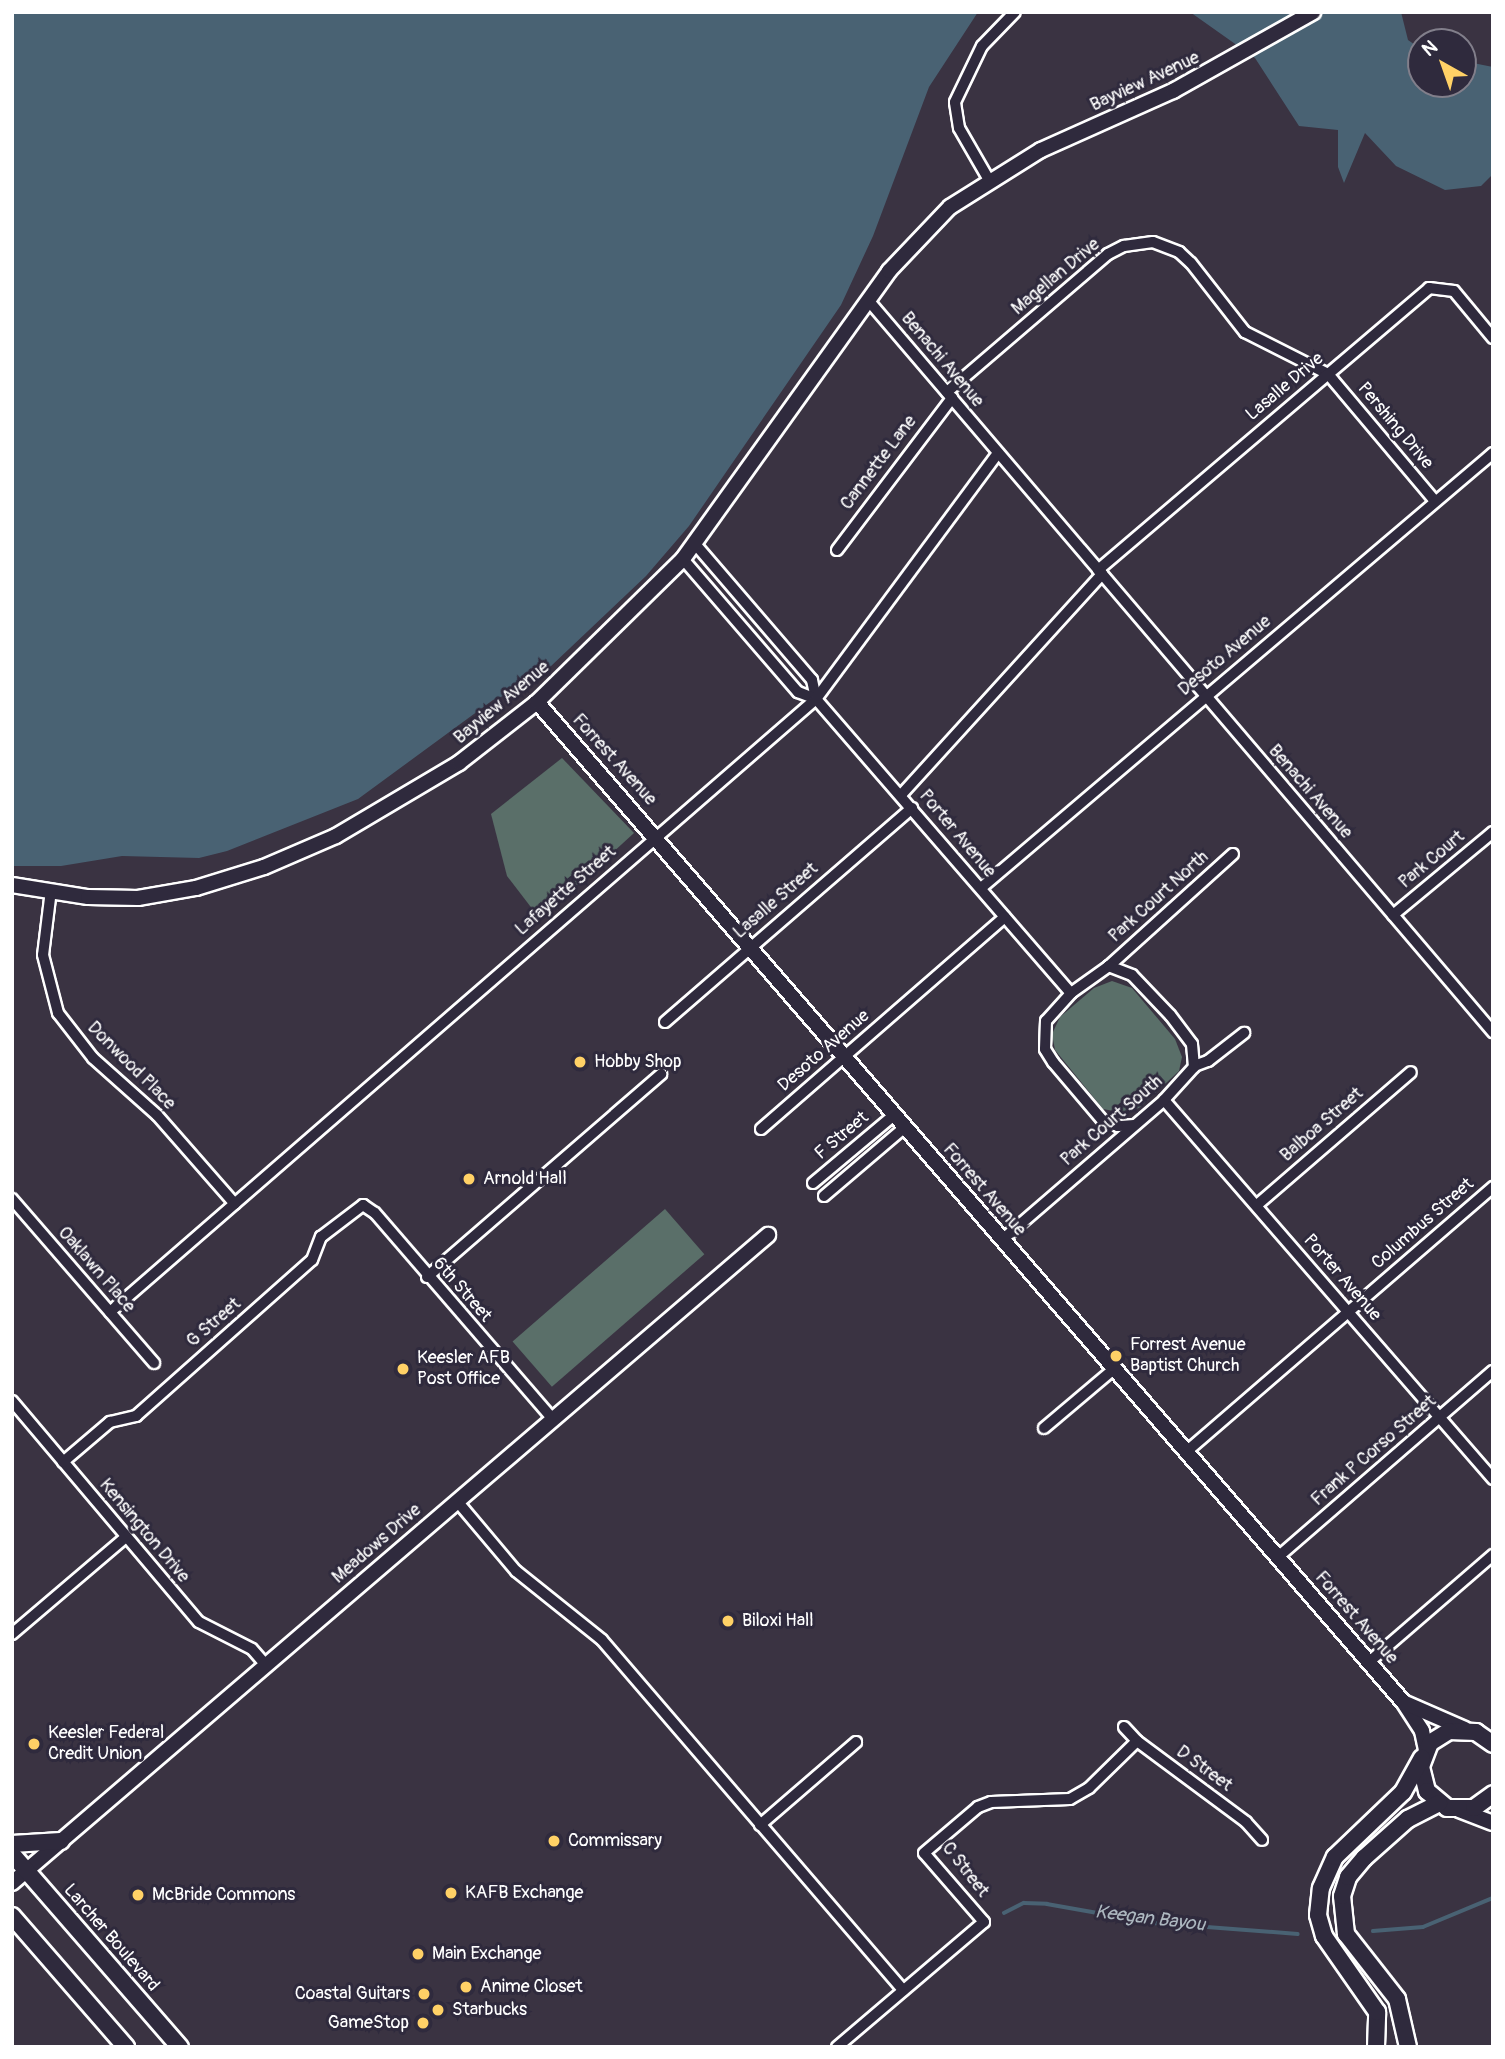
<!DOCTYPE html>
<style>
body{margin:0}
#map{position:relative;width:1505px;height:2059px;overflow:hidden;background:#3a3342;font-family:Pangolin,sans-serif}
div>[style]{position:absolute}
.green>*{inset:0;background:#5a6f69;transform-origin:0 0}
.water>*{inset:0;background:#496273}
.stream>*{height:3.5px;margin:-1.75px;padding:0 1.75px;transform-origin:1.75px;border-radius:1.75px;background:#496273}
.roads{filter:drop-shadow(2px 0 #fff) drop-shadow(-2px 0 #fff) drop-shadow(0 2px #fff) drop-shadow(0 -2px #fff)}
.minor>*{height:10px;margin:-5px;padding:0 5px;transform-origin:5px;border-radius:5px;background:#2f2a3d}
.tertiary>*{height:14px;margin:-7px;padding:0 7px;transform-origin:7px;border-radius:7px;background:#2f2a3d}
.secondary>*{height:16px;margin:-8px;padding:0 8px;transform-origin:8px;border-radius:8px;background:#2f2a3d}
.dots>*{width:19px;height:19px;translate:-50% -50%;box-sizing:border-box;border:4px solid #2f2a3d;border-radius:50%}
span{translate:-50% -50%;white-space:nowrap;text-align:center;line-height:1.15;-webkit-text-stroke:6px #2f2a3d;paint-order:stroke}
.street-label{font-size:18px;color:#fff}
.poi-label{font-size:18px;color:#fff}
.left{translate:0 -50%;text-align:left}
.right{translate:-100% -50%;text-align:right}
.water-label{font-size:19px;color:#adb8c0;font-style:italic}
.frame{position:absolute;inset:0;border:14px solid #fff;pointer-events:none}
.north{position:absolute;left:1407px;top:28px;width:70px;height:70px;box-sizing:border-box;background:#2f2a3d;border:2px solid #827f8b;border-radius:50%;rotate:320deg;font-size:19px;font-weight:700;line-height:28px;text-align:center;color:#fff}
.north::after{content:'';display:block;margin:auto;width:24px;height:32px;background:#ffd166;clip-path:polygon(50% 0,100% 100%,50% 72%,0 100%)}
</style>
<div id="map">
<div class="green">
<div style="clip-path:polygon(562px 758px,634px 833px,540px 919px,507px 876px,491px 814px)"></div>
<div style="clip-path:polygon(1112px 981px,1132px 988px,1175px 1039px,1182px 1057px,1179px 1071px,1139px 1108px,1124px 1113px,1103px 1109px,1055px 1050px,1052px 1034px,1060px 1017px,1094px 988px)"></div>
<div style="left:665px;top:1209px;width:60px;height:202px;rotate:49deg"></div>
</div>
<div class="water">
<div style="clip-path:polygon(12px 12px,978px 12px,929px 87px,873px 236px,841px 305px,689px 526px,646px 576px,531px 685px,493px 700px,358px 799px,227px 851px,199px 858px,122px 856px,61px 866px,12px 866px)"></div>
<div style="clip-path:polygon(1190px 12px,1401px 12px,1408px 40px,1421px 49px,1421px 84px,1463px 84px,1463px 61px,1493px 67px,1493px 174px,1481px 186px,1445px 190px,1396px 166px,1365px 133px,1344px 183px,1338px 167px,1338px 130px,1299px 126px,1255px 58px)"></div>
</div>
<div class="stream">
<div style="left:1004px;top:1913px;width:22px;rotate:-27deg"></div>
<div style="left:1024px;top:1903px;width:23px;rotate:2deg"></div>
<div style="left:1047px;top:1904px;width:110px;rotate:10deg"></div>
<div style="left:1155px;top:1923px;width:143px;rotate:4.4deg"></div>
<div style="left:1373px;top:1931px;width:50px;rotate:-4.6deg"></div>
<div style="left:1423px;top:1927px;width:76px;rotate:-22.5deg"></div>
</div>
<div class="roads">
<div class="minor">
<div style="left:989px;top:180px;width:60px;rotate:-120deg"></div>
<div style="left:959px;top:128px;width:26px;rotate:-99deg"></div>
<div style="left:955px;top:102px;width:62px;rotate:-64.3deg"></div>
<div style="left:982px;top:46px;width:47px;rotate:-45.9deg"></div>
<div style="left:868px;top:300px;width:963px;rotate:49.51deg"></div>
<div style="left:947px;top:392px;width:212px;rotate:-40.6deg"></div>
<div style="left:1108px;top:254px;width:18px;rotate:-27deg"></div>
<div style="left:1124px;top:246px;width:29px;rotate:-8deg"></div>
<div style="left:1153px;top:242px;width:28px;rotate:21deg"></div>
<div style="left:1179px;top:252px;width:16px;rotate:43deg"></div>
<div style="left:1191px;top:263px;width:88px;rotate:52deg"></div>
<div style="left:1245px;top:332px;width:93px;rotate:26.8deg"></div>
<div style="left:1328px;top:374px;width:166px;rotate:49.9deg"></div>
<div style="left:696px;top:545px;width:178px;rotate:49.3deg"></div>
<div style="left:812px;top:680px;width:19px;rotate:78deg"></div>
<div style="left:837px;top:550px;width:191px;rotate:-52.9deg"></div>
<div style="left:683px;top:559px;width:176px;rotate:49.2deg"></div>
<div style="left:798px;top:692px;width:19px;rotate:21deg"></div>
<div style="left:816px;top:699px;width:389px;rotate:49.1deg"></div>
<div style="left:1098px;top:570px;width:435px;rotate:-40.4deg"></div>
<div style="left:1429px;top:288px;width:25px;rotate:7deg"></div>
<div style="left:1454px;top:291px;width:61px;rotate:50.3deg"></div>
<div style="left:901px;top:795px;width:299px;rotate:-47.7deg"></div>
<div style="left:981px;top:888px;width:672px;rotate:-40.35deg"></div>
<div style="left:51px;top:890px;width:65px;rotate:97deg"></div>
<div style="left:43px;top:955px;width:60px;rotate:75.5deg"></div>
<div style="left:58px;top:1013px;width:57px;rotate:52.1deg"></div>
<div style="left:93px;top:1058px;width:86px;rotate:41.7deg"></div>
<div style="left:157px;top:1115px;width:118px;rotate:48.8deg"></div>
<div style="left:1393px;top:915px;width:130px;rotate:-39.7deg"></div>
<div style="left:665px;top:1022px;width:327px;rotate:-40.9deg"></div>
<div style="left:1194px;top:1066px;width:15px;rotate:-20deg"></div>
<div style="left:1208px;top:1061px;width:46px;rotate:-37.9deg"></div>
<div style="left:1164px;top:1100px;width:502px;rotate:49.04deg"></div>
<div style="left:1134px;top:1125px;width:16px;rotate:176deg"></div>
<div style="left:1118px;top:1126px;width:16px;rotate:-162deg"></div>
<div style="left:1103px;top:1121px;width:77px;rotate:-130.3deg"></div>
<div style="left:1053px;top:1062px;width:15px;rotate:-122deg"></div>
<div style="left:1045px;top:1049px;width:28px;rotate:-88deg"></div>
<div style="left:1046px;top:1021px;width:38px;rotate:-48deg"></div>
<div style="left:1071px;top:993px;width:47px;rotate:-35.4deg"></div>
<div style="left:1109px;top:966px;width:167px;rotate:-42.1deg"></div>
<div style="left:761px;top:1129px;width:323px;rotate:-41deg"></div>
<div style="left:813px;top:1183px;width:106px;rotate:-40deg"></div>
<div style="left:824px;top:1196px;width:106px;rotate:-40.4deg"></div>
<div style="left:12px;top:1199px;width:217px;rotate:49.1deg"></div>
<div style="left:1257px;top:1205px;width:203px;rotate:-40.8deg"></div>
<div style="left:1002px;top:1240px;width:214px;rotate:-40.8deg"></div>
<div style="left:1164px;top:1100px;width:45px;rotate:-47.7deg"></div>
<div style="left:1194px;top:1067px;width:23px;rotate:-95deg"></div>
<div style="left:1192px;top:1044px;width:36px;rotate:-127deg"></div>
<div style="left:1170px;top:1015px;width:55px;rotate:-133.5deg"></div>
<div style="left:1132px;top:975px;width:25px;rotate:-159deg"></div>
<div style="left:427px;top:1277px;width:310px;rotate:-40.9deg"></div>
<div style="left:110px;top:1312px;width:935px;rotate:-40.97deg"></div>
<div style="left:816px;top:699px;width:306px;rotate:-53.5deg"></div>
<div style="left:12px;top:1401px;width:289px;rotate:49.8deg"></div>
<div style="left:199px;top:1622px;width:59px;rotate:27deg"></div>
<div style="left:252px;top:1649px;width:21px;rotate:49deg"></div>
<div style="left:1044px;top:1428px;width:93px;rotate:-40.2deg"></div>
<div style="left:1186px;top:1452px;width:406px;rotate:-40.8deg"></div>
<div style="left:63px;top:1462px;width:62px;rotate:-40.4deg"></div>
<div style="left:110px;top:1422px;width:27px;rotate:-13deg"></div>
<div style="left:136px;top:1416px;width:235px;rotate:-41.6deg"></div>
<div style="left:312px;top:1260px;width:25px;rotate:-69deg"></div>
<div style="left:321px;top:1237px;width:53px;rotate:-37.3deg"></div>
<div style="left:363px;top:1205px;width:14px;rotate:34deg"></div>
<div style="left:375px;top:1213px;width:272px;rotate:49.2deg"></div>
<div style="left:457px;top:1501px;width:92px;rotate:49.9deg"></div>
<div style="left:516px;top:1571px;width:110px;rotate:38.7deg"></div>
<div style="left:602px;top:1640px;width:462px;rotate:49.3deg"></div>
<div style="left:1278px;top:1557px;width:284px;rotate:-40.9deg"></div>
<div style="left:12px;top:1634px;width:150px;rotate:-40.4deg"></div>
<div style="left:1369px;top:1662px;width:164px;rotate:-40.8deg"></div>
<div style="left:1124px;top:1727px;width:19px;rotate:47deg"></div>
<div style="left:1137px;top:1741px;width:136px;rotate:36.6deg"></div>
<div style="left:1246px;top:1822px;width:24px;rotate:48deg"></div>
<div style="left:760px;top:1825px;width:127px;rotate:-40.8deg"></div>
<div style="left:837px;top:2047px;width:193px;rotate:-40.4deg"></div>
<div style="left:984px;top:1922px;width:91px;rotate:-131deg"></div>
<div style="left:924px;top:1853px;width:71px;rotate:-40.4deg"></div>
<div style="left:978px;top:1807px;width:14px;rotate:-21deg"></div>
<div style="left:991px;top:1802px;width:79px;rotate:-2.2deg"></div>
<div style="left:1070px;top:1799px;width:22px;rotate:-30deg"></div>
<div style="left:1089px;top:1788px;width:67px;rotate:-44.4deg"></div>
</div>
<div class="tertiary">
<div style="left:537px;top:702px;width:1324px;rotate:49.1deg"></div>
<div style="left:1404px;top:1703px;width:33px;rotate:57deg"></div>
<div style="left:1422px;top:1731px;width:19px;rotate:78deg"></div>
<div style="left:12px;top:885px;width:77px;rotate:9deg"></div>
<div style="left:88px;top:897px;width:50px;rotate:1.1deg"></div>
<div style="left:138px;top:898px;width:59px;rotate:-9.8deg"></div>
<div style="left:196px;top:888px;width:71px;rotate:-17.2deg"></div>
<div style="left:264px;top:867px;width:78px;rotate:-23.3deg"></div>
<div style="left:336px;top:836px;width:143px;rotate:-30.7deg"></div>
<div style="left:459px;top:763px;width:99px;rotate:-38deg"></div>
<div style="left:537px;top:702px;width:204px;rotate:-44.4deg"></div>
<div style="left:683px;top:559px;width:354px;rotate:-54.4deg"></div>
<div style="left:889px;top:271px;width:88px;rotate:-46.4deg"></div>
<div style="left:950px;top:207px;width:107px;rotate:-32.1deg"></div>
<div style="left:1041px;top:150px;width:145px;rotate:-24.1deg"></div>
<div style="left:1173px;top:91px;width:161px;rotate:-29.4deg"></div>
<div style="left:1405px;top:1703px;width:65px;rotate:23.4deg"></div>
<div style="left:1459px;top:1810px;width:36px;rotate:21deg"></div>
<div style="left:12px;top:1883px;width:996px;rotate:-40.6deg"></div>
</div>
<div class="secondary">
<div style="left:1493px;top:1744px;width:21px;rotate:-145deg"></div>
<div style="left:1476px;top:1732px;width:27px;rotate:-178deg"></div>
<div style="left:1449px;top:1731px;width:22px;rotate:148deg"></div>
<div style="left:1430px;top:1743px;width:26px;rotate:111deg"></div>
<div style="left:1421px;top:1767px;width:25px;rotate:76deg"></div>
<div style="left:1427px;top:1791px;width:26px;rotate:40deg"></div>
<div style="left:1447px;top:1808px;width:27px"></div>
<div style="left:1474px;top:1808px;width:24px;rotate:-36deg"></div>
<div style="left:12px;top:1844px;width:49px;rotate:-3.5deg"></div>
<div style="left:12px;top:1854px;width:256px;rotate:49deg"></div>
<div style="left:12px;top:1916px;width:174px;rotate:49deg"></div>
<div style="left:1376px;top:2047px;width:35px;rotate:-88deg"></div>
<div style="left:1377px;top:2012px;width:93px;rotate:-124.9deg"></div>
<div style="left:1324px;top:1936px;width:22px;rotate:-106deg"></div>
<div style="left:1318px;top:1915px;width:27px;rotate:-84deg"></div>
<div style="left:1321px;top:1888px;width:34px;rotate:-66deg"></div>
<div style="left:1335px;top:1857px;width:94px;rotate:-43.7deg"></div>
<div style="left:1403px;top:1792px;width:39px;rotate:-61deg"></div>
<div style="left:1408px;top:2047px;width:49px;rotate:-102.9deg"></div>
<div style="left:1397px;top:1999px;width:83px;rotate:-128.1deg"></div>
<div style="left:1346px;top:1934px;width:38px;rotate:-96deg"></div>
<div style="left:1342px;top:1896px;width:20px;rotate:-72deg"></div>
<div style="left:1348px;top:1877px;width:25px;rotate:-50deg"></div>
<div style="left:1364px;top:1858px;width:59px;rotate:-41.6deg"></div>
<div style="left:1408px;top:1819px;width:35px;rotate:-27deg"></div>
</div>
</div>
<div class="dots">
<div style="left:580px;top:1062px;background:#ffd166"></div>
<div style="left:469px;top:1179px;background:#ffd166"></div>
<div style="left:1116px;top:1356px;background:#ffd166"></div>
<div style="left:403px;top:1369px;background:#ffd166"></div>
<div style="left:728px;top:1621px;background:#ffd166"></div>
<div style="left:34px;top:1744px;background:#ffd166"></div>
<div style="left:554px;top:1841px;background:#ffd166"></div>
<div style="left:451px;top:1893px;background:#ffd166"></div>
<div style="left:138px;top:1895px;background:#ffd166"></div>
<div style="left:418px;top:1954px;background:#ffd166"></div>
<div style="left:466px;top:1987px;background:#ffd166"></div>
<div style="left:424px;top:1994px;background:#ffd166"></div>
<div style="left:438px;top:2010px;background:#ffd166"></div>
<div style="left:423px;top:2023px;background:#ffd166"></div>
</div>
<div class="street-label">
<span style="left:1145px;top:82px;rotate:-25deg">Bayview Avenue</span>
<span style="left:1056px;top:277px;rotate:-40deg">Magellan Drive</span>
<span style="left:942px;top:360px;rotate:50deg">Benachi Avenue</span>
<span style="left:1285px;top:387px;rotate:-40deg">Lasalle Drive</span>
<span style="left:1395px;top:426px;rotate:50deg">Pershing Drive</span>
<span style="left:879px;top:463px;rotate:-53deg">Cannette Lane</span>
<span style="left:1225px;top:656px;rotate:-40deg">Desoto Avenue</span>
<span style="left:502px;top:703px;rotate:-40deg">Bayview Avenue</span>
<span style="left:614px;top:760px;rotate:48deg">Forrest Avenue</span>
<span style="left:1310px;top:792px;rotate:49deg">Benachi Avenue</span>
<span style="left:957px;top:834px;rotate:50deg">Porter Avenue</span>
<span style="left:1432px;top:860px;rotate:-40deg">Park Court</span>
<span style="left:566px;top:891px;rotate:-41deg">Lafayette Street</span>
<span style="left:1159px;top:897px;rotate:-42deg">Park Court North</span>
<span style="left:776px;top:901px;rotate:-41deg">Lasalle Street</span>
<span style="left:824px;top:1051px;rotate:-41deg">Desoto Avenue</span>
<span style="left:131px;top:1066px;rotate:45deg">Donwood Place</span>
<span style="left:1112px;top:1121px;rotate:-41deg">Park Court South</span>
<span style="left:1322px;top:1125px;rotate:-41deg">Balboa Street</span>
<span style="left:842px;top:1136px;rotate:-40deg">F Street</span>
<span style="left:984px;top:1190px;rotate:49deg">Forrest Avenue</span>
<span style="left:1423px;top:1224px;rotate:-41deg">Columbus Street</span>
<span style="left:96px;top:1270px;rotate:49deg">Oaklawn Place</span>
<span style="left:1342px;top:1278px;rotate:49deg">Porter Avenue</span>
<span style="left:462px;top:1290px;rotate:49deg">6th Street</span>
<span style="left:214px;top:1323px;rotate:-41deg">G Street</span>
<span style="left:1374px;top:1451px;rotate:-41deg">Frank P Corso Street</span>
<span style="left:144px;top:1531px;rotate:50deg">Kensington Drive</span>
<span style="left:377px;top:1544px;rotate:-41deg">Meadows Drive</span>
<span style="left:1356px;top:1618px;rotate:49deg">Forrest Avenue</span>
<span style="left:1204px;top:1769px;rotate:36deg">D Street</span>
<span style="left:965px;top:1870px;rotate:52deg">C Street</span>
<span style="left:111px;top:1938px;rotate:49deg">Larcher Boulevard</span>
</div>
<div class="poi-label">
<span class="left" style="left:594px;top:1062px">Hobby Shop</span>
<span class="left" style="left:483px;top:1179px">Arnold Hall</span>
<span class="left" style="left:1130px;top:1356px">Forrest Avenue<br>Baptist Church</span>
<span class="left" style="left:417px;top:1369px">Keesler AFB<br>Post Office</span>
<span class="left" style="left:742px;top:1621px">Biloxi Hall</span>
<span class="left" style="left:48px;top:1744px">Keesler Federal<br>Credit Union</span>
<span class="left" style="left:568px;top:1841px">Commissary</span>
<span class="left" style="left:465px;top:1893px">KAFB Exchange</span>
<span class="left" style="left:152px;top:1895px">McBride Commons</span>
<span class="left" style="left:432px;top:1954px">Main Exchange</span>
<span class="left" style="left:480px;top:1987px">Anime Closet</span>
<span class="right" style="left:410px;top:1994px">Coastal Guitars</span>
<span class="left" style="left:452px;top:2010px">Starbucks</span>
<span class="right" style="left:409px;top:2023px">GameStop</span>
</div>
<div class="water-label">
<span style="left:1150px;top:1919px;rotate:7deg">Keegan Bayou</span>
</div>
<div class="frame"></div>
<div class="north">N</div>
</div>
